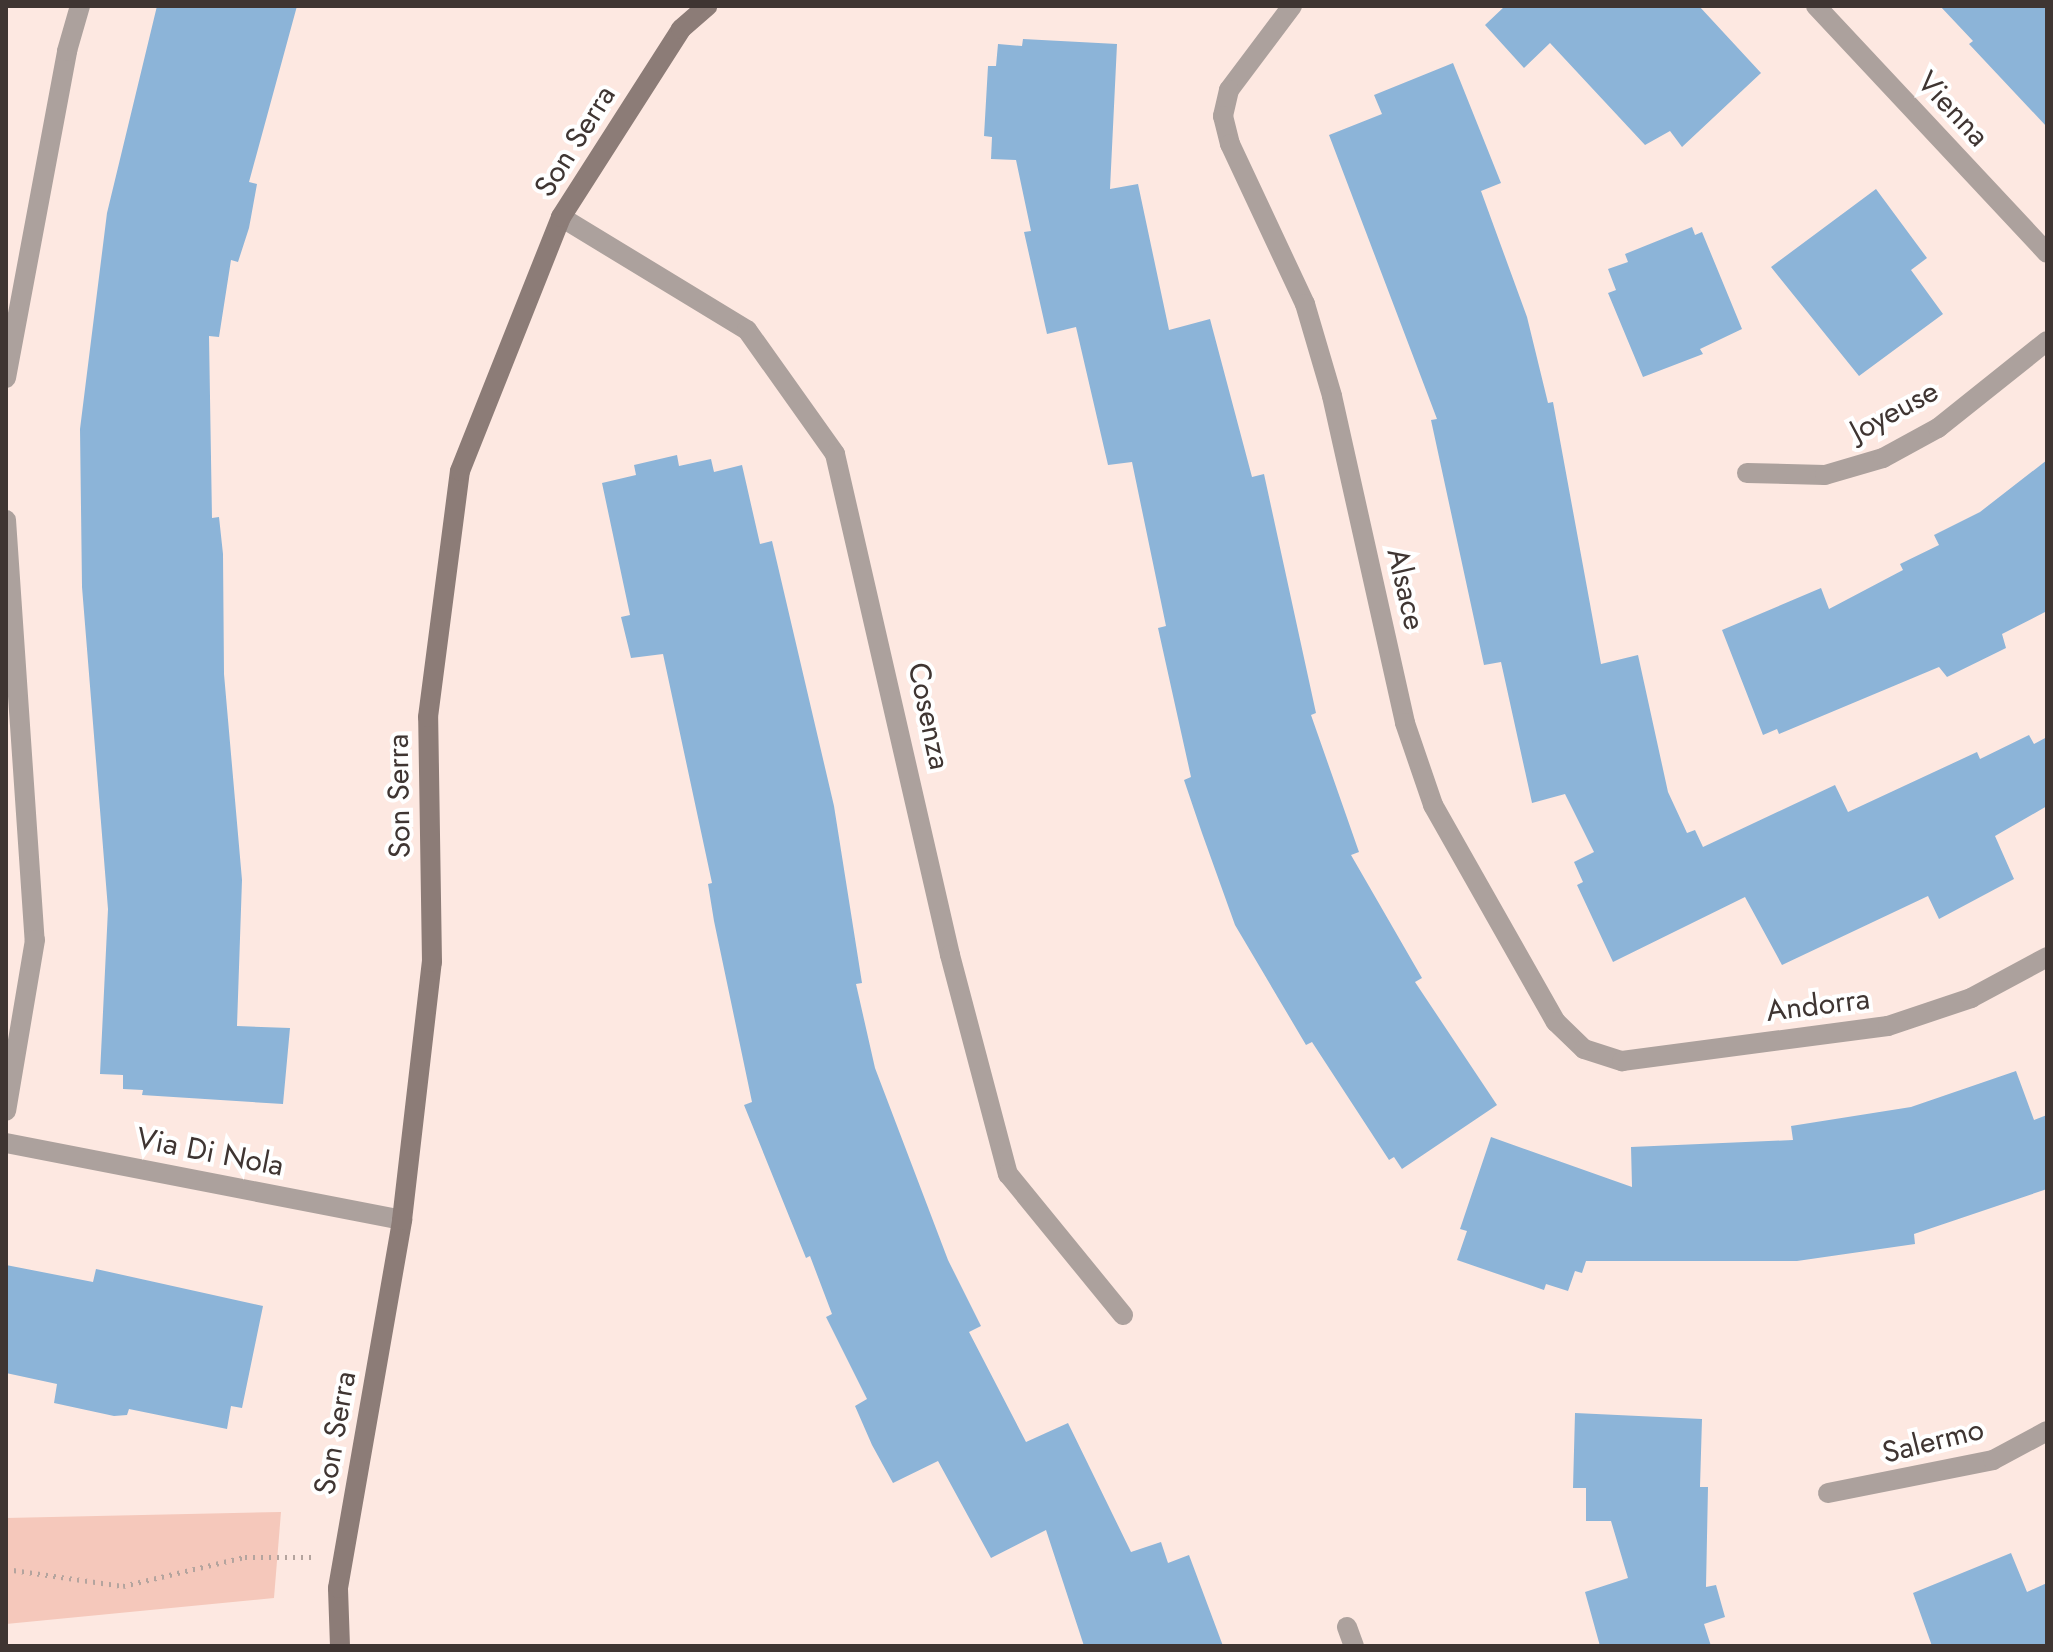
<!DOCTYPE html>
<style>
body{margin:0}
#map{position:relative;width:2053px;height:1652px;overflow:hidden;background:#fde8e1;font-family:Jost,sans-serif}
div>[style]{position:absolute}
.green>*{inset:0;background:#f5c8bb}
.building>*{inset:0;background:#8cb4d8}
.path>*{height:5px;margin-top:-2.5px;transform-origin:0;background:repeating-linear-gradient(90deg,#b4a49e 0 2px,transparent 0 8px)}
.street>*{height:20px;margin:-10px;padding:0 10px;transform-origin:10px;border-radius:10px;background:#aca19d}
.secondary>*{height:20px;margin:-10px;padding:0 10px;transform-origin:10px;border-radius:10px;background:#8c7c77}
span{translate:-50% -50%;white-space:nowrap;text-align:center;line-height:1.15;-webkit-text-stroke:8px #fff;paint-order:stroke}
.street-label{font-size:30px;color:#3f3532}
.frame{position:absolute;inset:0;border:8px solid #3f3532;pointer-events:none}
</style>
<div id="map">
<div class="green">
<div style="clip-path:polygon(281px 1512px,274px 1598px,6px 1624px,6px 1518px)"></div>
</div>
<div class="building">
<div style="clip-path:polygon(157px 6px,297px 6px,249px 182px,257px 184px,249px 228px,238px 262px,231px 260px,219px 337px,209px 336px,212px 518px,219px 517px,223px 554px,224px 674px,242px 880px,237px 1026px,290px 1028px,283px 1104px,142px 1095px,143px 1090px,123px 1089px,123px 1075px,100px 1074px,108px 909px,82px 587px,80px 429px,107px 213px)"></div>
<div style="clip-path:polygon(1505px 6px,1699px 6px,1761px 73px,1682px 147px,1670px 131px,1645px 145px,1550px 43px,1524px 68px,1485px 25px)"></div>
<div style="clip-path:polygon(1940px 6px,2047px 6px,2047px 127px,1969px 44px,1973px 41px)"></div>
<div style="clip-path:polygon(1023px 39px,1117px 44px,1110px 189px,1138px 184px,1169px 330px,1210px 319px,1252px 477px,1264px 474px,1316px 713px,1311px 715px,1359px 852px,1351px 855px,1422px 978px,1415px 982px,1497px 1105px,1402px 1169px,1394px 1157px,1389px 1160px,1312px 1042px,1306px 1045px,1235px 925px,1202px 833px,1184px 780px,1191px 777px,1158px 628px,1166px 626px,1132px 462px,1108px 465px,1076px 327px,1047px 334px,1024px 232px,1031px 231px,1016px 160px,991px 159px,992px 137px,984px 136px,988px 66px,996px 66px,998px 44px,1022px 46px)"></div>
<div style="clip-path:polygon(1453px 63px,1501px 183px,1481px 191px,1527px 317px,1548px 403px,1553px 402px,1601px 664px,1638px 655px,1668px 792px,1687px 833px,1695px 830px,1703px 847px,1835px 785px,1848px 812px,1977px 752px,1980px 759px,2029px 735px,2034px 744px,2047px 737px,2047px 806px,1995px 836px,2014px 879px,1939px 919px,1928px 896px,1782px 965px,1745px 897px,1613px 962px,1577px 885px,1583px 882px,1574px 862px,1594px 852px,1565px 794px,1532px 803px,1501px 662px,1484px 665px,1431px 420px,1437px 419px,1329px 135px,1382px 114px,1374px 95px)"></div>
<div style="clip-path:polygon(1876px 189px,1927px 258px,1911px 270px,1943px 314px,1859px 376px,1771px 267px)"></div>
<div style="clip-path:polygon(1692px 227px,1695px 235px,1702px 232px,1742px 329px,1700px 349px,1703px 354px,1643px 377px,1608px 293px,1616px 290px,1608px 269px,1628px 262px,1625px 254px)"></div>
<div style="clip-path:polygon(677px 455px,679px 466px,711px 459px,714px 472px,742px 465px,760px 544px,772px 541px,834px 806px,862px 983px,856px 984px,875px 1068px,948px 1260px,981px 1326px,969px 1332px,1026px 1442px,1068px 1423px,1131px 1552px,1161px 1542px,1168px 1563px,1189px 1555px,1223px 1646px,1084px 1646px,1046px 1530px,991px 1558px,938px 1461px,893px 1483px,872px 1445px,855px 1406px,867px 1399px,826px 1317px,832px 1314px,810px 1256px,806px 1258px,744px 1105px,752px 1102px,714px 921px,708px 884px,712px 883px,663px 654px,631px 658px,621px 617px,630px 615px,602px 483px,636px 475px,634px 465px)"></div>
<div style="clip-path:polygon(2047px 460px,2047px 611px,2002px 634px,2006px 648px,1947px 677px,1939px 667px,1779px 734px,1777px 729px,1763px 735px,1722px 630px,1821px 588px,1829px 609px,1903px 570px,1900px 564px,1939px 545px,1934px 535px,1980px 512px)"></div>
<div style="clip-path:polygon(2016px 1071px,2034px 1120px,2047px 1115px,2047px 1189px,1914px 1234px,1915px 1244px,1797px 1261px,1586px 1261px,1582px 1273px,1575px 1271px,1568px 1291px,1546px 1284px,1544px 1290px,1457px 1260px,1467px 1231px,1460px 1229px,1491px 1137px,1632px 1187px,1631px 1147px,1793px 1140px,1791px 1126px,1911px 1107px)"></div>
<div style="clip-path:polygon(6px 1265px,93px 1282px,96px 1269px,263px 1306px,242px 1408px,231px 1406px,227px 1429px,129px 1409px,127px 1415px,114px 1416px,54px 1403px,57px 1384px,6px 1373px)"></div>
<div style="clip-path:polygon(1575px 1413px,1702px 1419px,1700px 1487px,1708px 1487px,1706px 1587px,1716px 1585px,1725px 1617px,1704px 1624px,1711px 1646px,1600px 1646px,1585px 1592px,1628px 1578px,1611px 1521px,1586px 1521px,1586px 1488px,1573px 1488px)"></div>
<div style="clip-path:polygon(2011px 1553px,2027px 1592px,2047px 1583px,2047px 1646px,1932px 1646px,1913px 1593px)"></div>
</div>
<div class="path">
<div style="left:6px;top:1569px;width:118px;rotate:8.3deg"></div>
<div style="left:123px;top:1586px;width:125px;rotate:-13.4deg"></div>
<div style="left:245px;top:1557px;width:67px"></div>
</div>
<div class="street">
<div style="left:1292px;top:6px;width:105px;rotate:126.9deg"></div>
<div style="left:1229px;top:90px;width:27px;rotate:103deg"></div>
<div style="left:1223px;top:116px;width:29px;rotate:76deg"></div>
<div style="left:1230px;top:144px;width:177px;rotate:64.9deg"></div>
<div style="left:1305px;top:304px;width:96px;rotate:73.6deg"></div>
<div style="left:1332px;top:396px;width:335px;rotate:77.4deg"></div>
<div style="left:1405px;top:723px;width:87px;rotate:71.1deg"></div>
<div style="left:1433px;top:805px;width:249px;rotate:60.5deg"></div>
<div style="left:1556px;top:1022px;width:39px;rotate:44deg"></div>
<div style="left:1584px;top:1049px;width:40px;rotate:18deg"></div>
<div style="left:1622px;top:1061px;width:268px;rotate:-7.5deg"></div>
<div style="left:1888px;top:1026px;width:88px;rotate:-18.6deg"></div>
<div style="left:1971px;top:998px;width:86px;rotate:-28.3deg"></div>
<div style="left:1816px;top:6px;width:338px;rotate:46.9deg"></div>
<div style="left:561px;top:217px;width:218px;rotate:31.3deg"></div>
<div style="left:747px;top:330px;width:152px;rotate:54.6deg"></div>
<div style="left:835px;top:454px;width:514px;rotate:77.07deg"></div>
<div style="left:950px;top:955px;width:227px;rotate:75.2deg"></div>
<div style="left:1008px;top:1174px;width:182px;rotate:50.8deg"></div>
<div style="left:6px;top:378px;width:333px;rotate:-79.4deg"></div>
<div style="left:67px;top:51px;width:47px;rotate:-73.9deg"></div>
<div style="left:1747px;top:473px;width:78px;rotate:1.5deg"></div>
<div style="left:1825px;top:475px;width:60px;rotate:-16.3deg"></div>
<div style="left:1883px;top:458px;width:63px;rotate:-28.6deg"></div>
<div style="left:1938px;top:428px;width:139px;rotate:-38.6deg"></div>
<div style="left:6px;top:520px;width:421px;rotate:86.1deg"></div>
<div style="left:35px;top:940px;width:173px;rotate:99.6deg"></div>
<div style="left:6px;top:1143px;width:403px;rotate:11deg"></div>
<div style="left:1828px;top:1493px;width:168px;rotate:-11.3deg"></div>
<div style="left:1993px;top:1460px;width:61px;rotate:-28.2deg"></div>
<div style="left:1347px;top:1627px;width:20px;rotate:70deg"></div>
</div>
<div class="secondary">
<div style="left:340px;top:1646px;width:58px;rotate:-92deg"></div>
<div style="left:338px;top:1588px;width:374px;rotate:-80.1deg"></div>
<div style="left:402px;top:1220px;width:260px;rotate:-83.4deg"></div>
<div style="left:432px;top:962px;width:245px;rotate:-90.9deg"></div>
<div style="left:428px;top:717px;width:248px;rotate:-82.6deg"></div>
<div style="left:460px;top:471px;width:273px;rotate:-68.3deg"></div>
<div style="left:561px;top:217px;width:223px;rotate:-57.4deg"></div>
<div style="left:681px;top:29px;width:35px;rotate:-41deg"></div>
</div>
<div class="street-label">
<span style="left:1953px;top:109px;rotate:47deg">Vienna</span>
<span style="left:575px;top:141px;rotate:-58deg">Son Serra</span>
<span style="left:1894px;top:411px;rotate:-28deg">Joyeuse</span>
<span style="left:1406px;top:589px;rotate:77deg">Alsace</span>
<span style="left:929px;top:716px;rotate:78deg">Cosenza</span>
<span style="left:399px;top:796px;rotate:-91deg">Son Serra</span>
<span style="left:1818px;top:1005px;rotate:-7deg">Andorra</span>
<span style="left:210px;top:1152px;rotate:11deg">Via Di Nola</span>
<span style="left:335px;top:1433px;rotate:-80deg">Son Serra</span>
<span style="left:1933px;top:1441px;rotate:-14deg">Salermo</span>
</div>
<div class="frame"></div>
</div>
